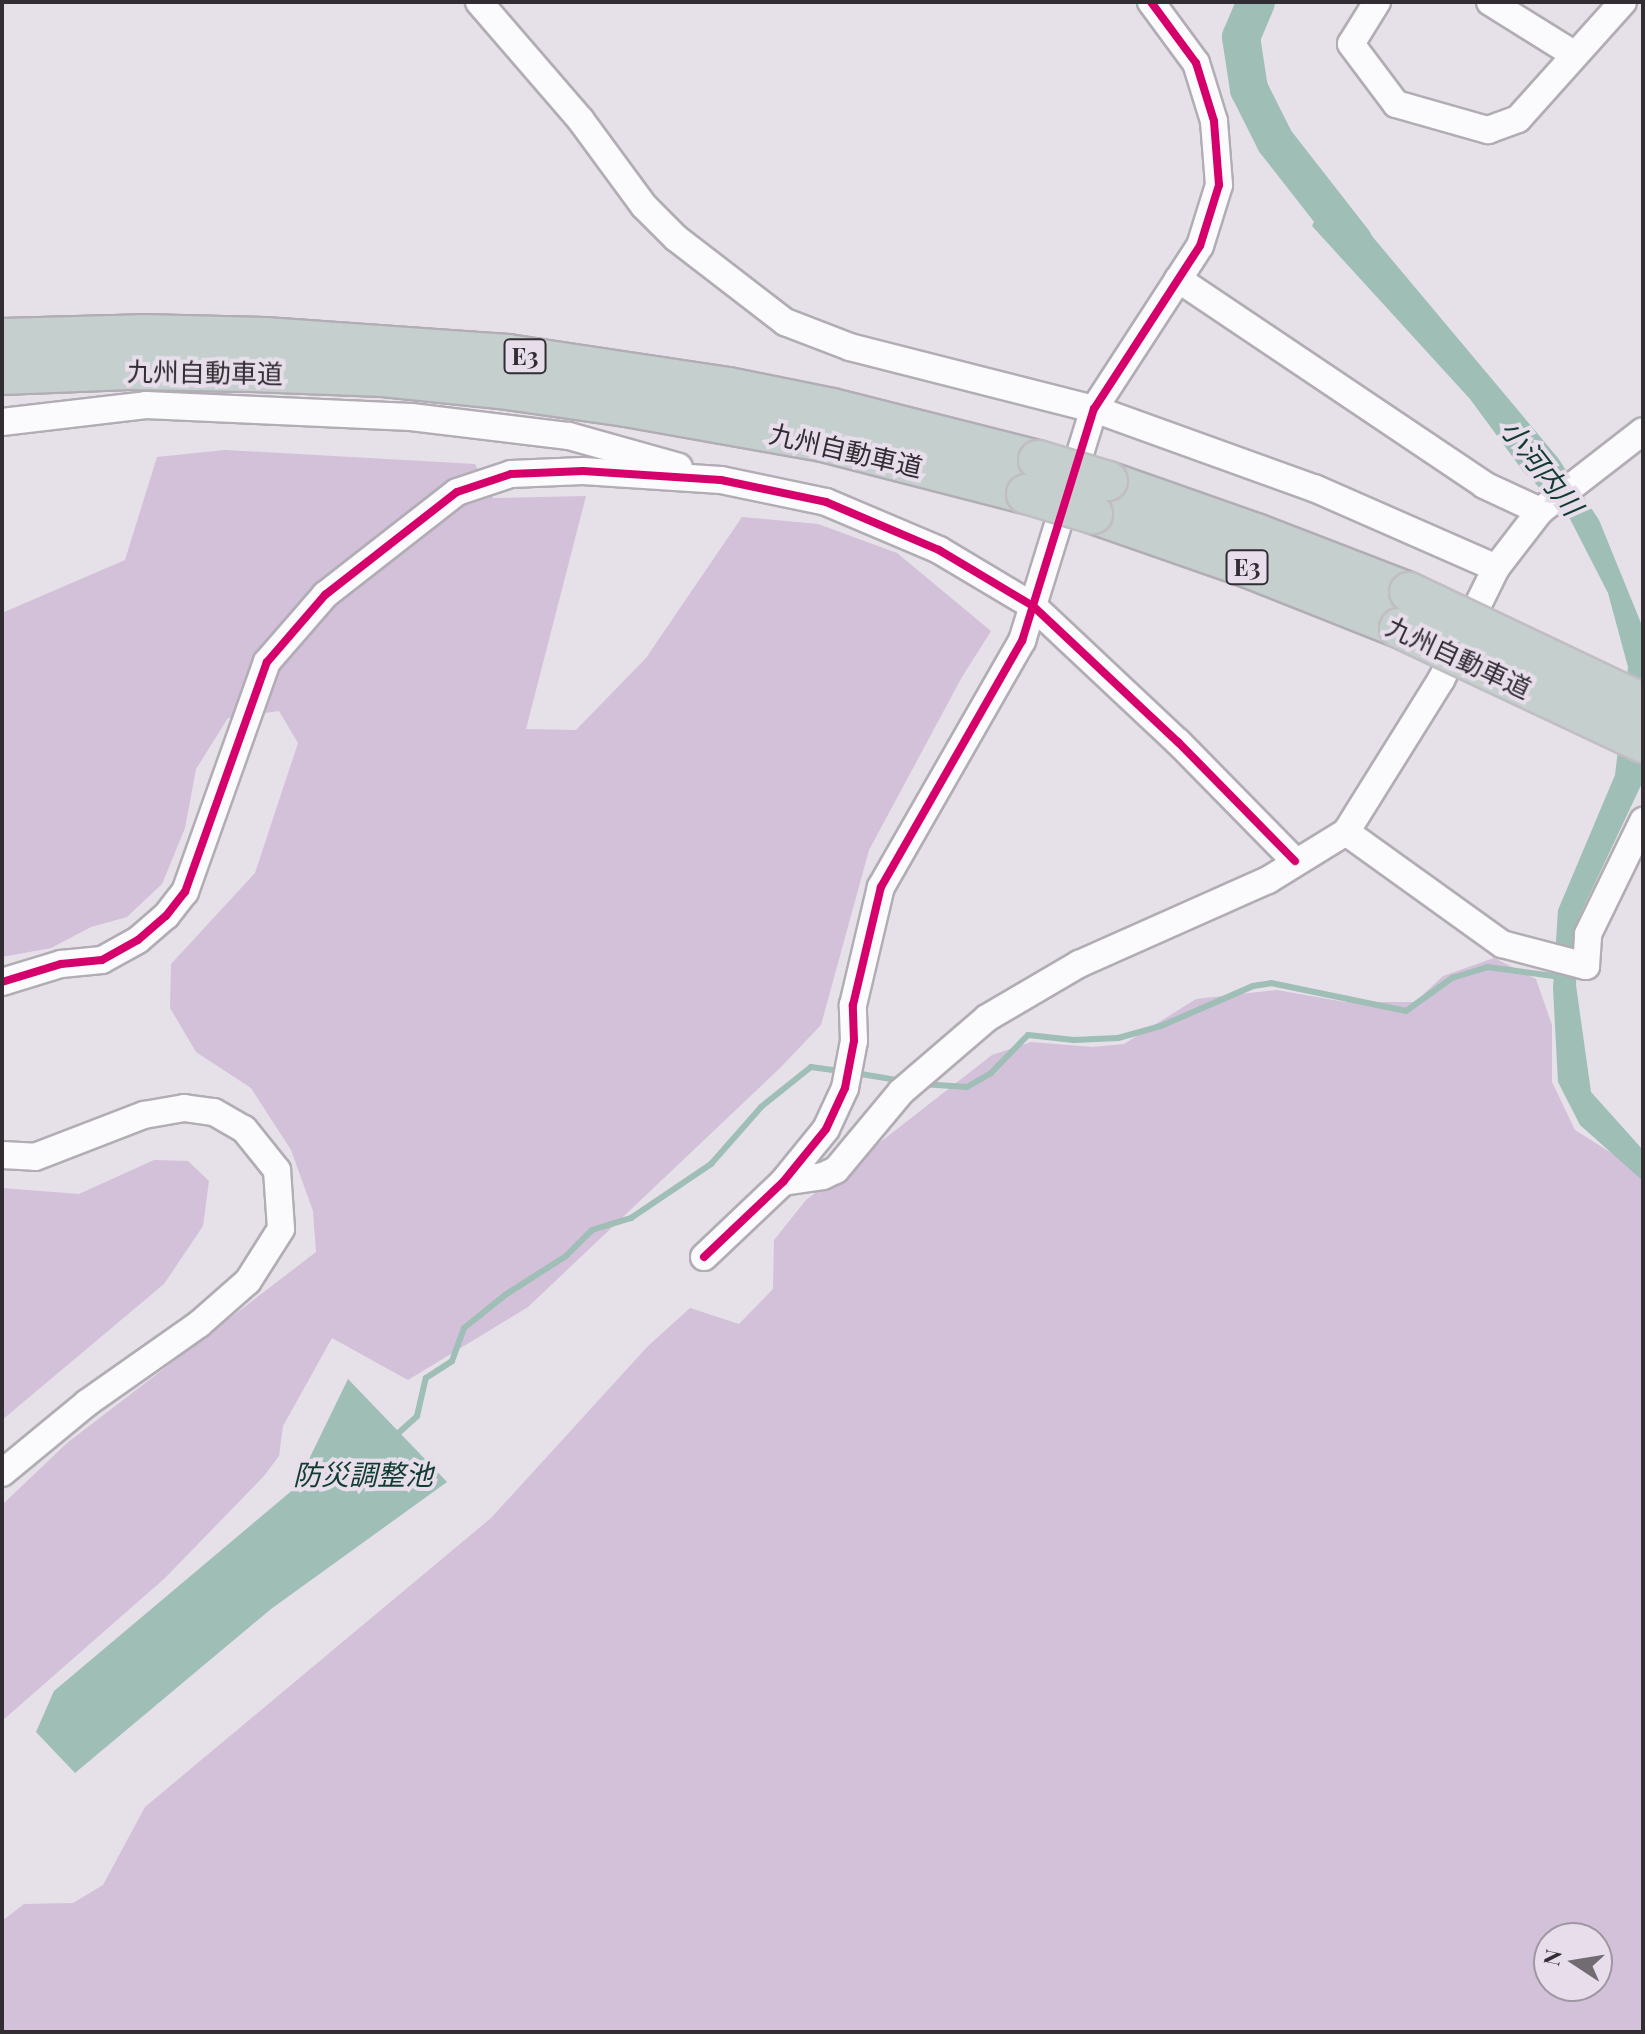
<!DOCTYPE html>
<meta charset="utf-8">
<style>
body{margin:0}
#map{position:relative;width:1645px;height:2034px;overflow:hidden;background:#e6e0e8;font-family:"Playfair Display","Noto Sans JP",serif}
div>[style]{position:absolute}
.forest>*{inset:0;background:#d2c1d8}
.water>*{inset:0;background:#9ebeb6}
.stream>*{height:6px;margin:-3px;padding:0 3px;transform-origin:3px;border-radius:3px;background:#9ebeb6}
.river>*{height:38px;margin:-19px;padding:0 19px;transform-origin:19px;border-radius:19px;background:#9ebeb6}
.roads{filter:drop-shadow(2px 0 #b2adb4) drop-shadow(-2px 0 #b2adb4) drop-shadow(0 2px #b2adb4) drop-shadow(0 -2px #b2adb4)}
.minor>*{height:26px;margin:-13px;padding:0 13px;transform-origin:13px;border-radius:13px;background:#fbfafc}
.highway>*{height:38px;margin:-19px;padding:0 19px;transform-origin:19px;border-radius:19px;background:#c5cfce}
.bridges{filter:drop-shadow(2px 0 #c1bec3) drop-shadow(-2px 0 #c1bec3) drop-shadow(0 2px #c1bec3) drop-shadow(0 -2px #c1bec3)}
.highway-bridge>*{height:38px;margin:-19px;padding:0 19px;transform-origin:19px;border-radius:19px;background:#c5cfce}
.cycleway>*{height:8px;margin:-4px;padding:0 4px;transform-origin:4px;border-radius:4px;background:#d6006c}
span{translate:-50% -50%;white-space:nowrap;text-align:center;line-height:1.15;-webkit-text-stroke:8px #e7ddeb;paint-order:stroke}
.shield-label span{padding:2px 6px;background:#e7ddeb;border:2px solid;border-radius:6px;-webkit-text-stroke-width:0}
.shield-label{font-size:24px;color:#312d33;font-weight:700}
.street-label{font-size:26px;color:#312d33}
.water-label{font-size:28px;color:#113c32;font-style:italic}
.frame{position:absolute;inset:0;border:4px solid #312d33;pointer-events:none}
.north{position:absolute;left:1533px;top:1922px;width:80px;height:80px;box-sizing:border-box;background:#e7ddeb;border:2px solid #9e97a1;border-radius:50%;rotate:282deg;font-size:22px;font-weight:700;line-height:32px;text-align:center;color:#312d33}
.north::after{content:'';display:block;margin:auto;width:28px;height:36px;background:#706c72;clip-path:polygon(50% 0,100% 100%,50% 72%,0 100%)}
</style>
<div id="map">
<div class="forest">
<div style="clip-path:polygon(225px 450px,475px 464px,493px 498px,586px 496px,526px 729px,576px 730px,646px 658px,742px 517px,818px 524px,897px 553px,991px 631px,962px 677px,869px 850px,821px 1025px,781px 1067px,528px 1307px,408px 1380px,332px 1338px,283px 1426px,279px 1456px,264px 1476px,165px 1578px,2px 1721px,2px 1505px,67px 1443px,316px 1252px,313px 1211px,291px 1150px,251px 1088px,196px 1052px,170px 1008px,171px 964px,255px 873px,298px 743px,279px 711px,228px 718px,196px 769px,185px 828px,162px 884px,127px 917px,91px 927px,51px 948px,2px 957px,2px 613px,125px 560px,157px 457px)"></div>
<div style="clip-path:polygon(evenodd,1494px 958px,1536px 979px,1552px 1025px,1552px 1082px,1575px 1130px,1643px 1173px,1643px 2032px,2px 2032px,2px 1921px,24px 1904px,73px 1903px,103px 1885px,145px 1807px,491px 1518px,648px 1346px,690px 1308px,739px 1324px,773px 1289px,774px 1240px,806px 1200px,992px 1055px,1031px 1042px,1092px 1047px,1124px 1044px,1196px 999px,1277px 990px,1345px 1002px,1415px 1002px,1443px 976px,1494px 958px,1549px 1938px,1597px 1938px,1597px 1986px,1549px 1986px,1549px 1938px)"></div>
<div style="clip-path:polygon(154px 1160px,188px 1161px,209px 1181px,203px 1226px,164px 1284px,2px 1420px,2px 1188px,79px 1194px)"></div>
</div>
<div class="water">
<div style="clip-path:polygon(1330px 186px,1558px 458px,1599px 520px,1643px 628px,1643px 781px,1579px 917px,1576px 985px,1591px 1092px,1643px 1150px,1643px 1181px,1580px 1125px,1558px 1082px,1553px 988px,1558px 910px,1615px 775px,1628px 667px,1608px 593px,1570px 519px,1523px 471px,1470px 399px,1312px 226px)"></div>
<div style="clip-path:polygon(348px 1379px,447px 1482px,271px 1609px,75px 1773px,36px 1732px,54px 1691px,295px 1488px)"></div>
</div>
<div class="stream">
<div style="left:855px;top:1073px;width:49px;rotate:9.5deg"></div>
<div style="left:922px;top:1084px;width:45px;rotate:3.8deg"></div>
<div style="left:967px;top:1087px;width:28px;rotate:-30deg"></div>
<div style="left:991px;top:1073px;width:53px;rotate:-45.8deg"></div>
<div style="left:1028px;top:1035px;width:46px;rotate:6.2deg"></div>
<div style="left:1074px;top:1040px;width:44px;rotate:-2.6deg"></div>
<div style="left:1118px;top:1038px;width:45px;rotate:-15.6deg"></div>
<div style="left:1161px;top:1026px;width:100px;rotate:-23.5deg"></div>
<div style="left:1253px;top:986px;width:18px;rotate:-9deg"></div>
<div style="left:1271px;top:983px;width:138px;rotate:11.7deg"></div>
<div style="left:1406px;top:1011px;width:57px;rotate:-35.7deg"></div>
<div style="left:1452px;top:978px;width:37px;rotate:-17deg"></div>
<div style="left:1487px;top:967px;width:74px;rotate:7.8deg"></div>
<div style="left:394px;top:1437px;width:31px;rotate:-42deg"></div>
<div style="left:417px;top:1416px;width:39px;rotate:-77deg"></div>
<div style="left:426px;top:1378px;width:31px;rotate:-33deg"></div>
<div style="left:452px;top:1361px;width:35px;rotate:-70deg"></div>
<div style="left:464px;top:1328px;width:53px;rotate:-38.8deg"></div>
<div style="left:505px;top:1295px;width:72px;rotate:-32.6deg"></div>
<div style="left:566px;top:1256px;width:37px;rotate:-45deg"></div>
<div style="left:592px;top:1230px;width:41px;rotate:-17.1deg"></div>
<div style="left:631px;top:1218px;width:97px;rotate:-34deg"></div>
<div style="left:711px;top:1164px;width:76px;rotate:-48.7deg"></div>
<div style="left:761px;top:1107px;width:64px;rotate:-38.7deg"></div>
<div style="left:811px;top:1067px;width:29px;rotate:8deg"></div>
</div>
<div class="river">
<div style="left:1256px;top:2px;width:38px;rotate:113deg"></div>
<div style="left:1241px;top:37px;width:53px;rotate:81.3deg"></div>
<div style="left:1249px;top:89px;width:58px;rotate:63.4deg"></div>
<div style="left:1275px;top:141px;width:128px;rotate:52deg"></div>
</div>
<div class="roads">
<div class="minor">
<div style="left:479px;top:2px;width:155px;rotate:49.2deg"></div>
<div style="left:580px;top:119px;width:108px;rotate:53.7deg"></div>
<div style="left:644px;top:206px;width:45px;rotate:45deg"></div>
<div style="left:676px;top:238px;width:138px;rotate:37.6deg"></div>
<div style="left:785px;top:322px;width:70px;rotate:21deg"></div>
<div style="left:850px;top:347px;width:252px;rotate:14.3deg"></div>
<div style="left:1094px;top:409px;width:234px;rotate:19.8deg"></div>
<div style="left:1314px;top:488px;width:199px;rotate:23.7deg"></div>
<div style="left:1377px;top:2px;width:49px;rotate:121.8deg"></div>
<div style="left:1351px;top:44px;width:75px;rotate:53.1deg"></div>
<div style="left:1396px;top:104px;width:96px;rotate:15.8deg"></div>
<div style="left:1488px;top:130px;width:32px;rotate:-20deg"></div>
<div style="left:1518px;top:119px;width:157px;rotate:-48.1deg"></div>
<div style="left:1490px;top:2px;width:100px;rotate:31.9deg"></div>
<div style="left:1178px;top:279px;width:369px;rotate:33.9deg"></div>
<div style="left:1484px;top:485px;width:62px;rotate:24.9deg"></div>
<div style="left:2px;top:422px;width:145px;rotate:-6.7deg"></div>
<div style="left:146px;top:405px;width:265px;rotate:2.6deg"></div>
<div style="left:411px;top:417px;width:159px;rotate:6.9deg"></div>
<div style="left:569px;top:436px;width:114px;rotate:15.7deg"></div>
<div style="left:1346px;top:832px;width:192px;rotate:35.7deg"></div>
<div style="left:1502px;top:944px;width:87px;rotate:14.7deg"></div>
<div style="left:1586px;top:966px;width:32px;rotate:-86deg"></div>
<div style="left:1588px;top:934px;width:126px;rotate:-64deg"></div>
<div style="left:2px;top:982px;width:62px;rotate:-17deg"></div>
<div style="left:61px;top:964px;width:41px;rotate:-5.6deg"></div>
<div style="left:102px;top:960px;width:41px;rotate:-29.1deg"></div>
<div style="left:138px;top:940px;width:37px;rotate:-41deg"></div>
<div style="left:166px;top:916px;width:31px;rotate:-52deg"></div>
<div style="left:185px;top:892px;width:244px;rotate:-70.4deg"></div>
<div style="left:267px;top:662px;width:89px;rotate:-49.1deg"></div>
<div style="left:325px;top:595px;width:167px;rotate:-38deg"></div>
<div style="left:457px;top:492px;width:57px;rotate:-18.4deg"></div>
<div style="left:511px;top:474px;width:72px;rotate:-2.4deg"></div>
<div style="left:583px;top:471px;width:138px;rotate:3.7deg"></div>
<div style="left:721px;top:480px;width:107px;rotate:11.8deg"></div>
<div style="left:826px;top:502px;width:123px;rotate:23deg"></div>
<div style="left:939px;top:550px;width:109px;rotate:30.8deg"></div>
<div style="left:1033px;top:606px;width:199px;rotate:43.2deg"></div>
<div style="left:1178px;top:742px;width:167px;rotate:45.5deg"></div>
<div style="left:2px;top:1155px;width:33px;rotate:3deg"></div>
<div style="left:35px;top:1157px;width:117px;rotate:-21.1deg"></div>
<div style="left:144px;top:1115px;width:41px;rotate:-9.9deg"></div>
<div style="left:184px;top:1108px;width:30px;rotate:8deg"></div>
<div style="left:214px;top:1112px;width:34px;rotate:30deg"></div>
<div style="left:244px;top:1129px;width:53px;rotate:51.2deg"></div>
<div style="left:277px;top:1170px;width:59px;rotate:86.1deg"></div>
<div style="left:281px;top:1229px;width:62px;rotate:122.4deg"></div>
<div style="left:248px;top:1281px;width:65px;rotate:138.7deg"></div>
<div style="left:199px;top:1324px;width:137px;rotate:144.8deg"></div>
<div style="left:87px;top:1403px;width:110px;rotate:140.5deg"></div>
<div style="left:783px;top:1182px;width:40px;rotate:-8.5deg"></div>
<div style="left:823px;top:1176px;width:14px;rotate:-25deg"></div>
<div style="left:836px;top:1170px;width:102px;rotate:-50.2deg"></div>
<div style="left:901px;top:1092px;width:113px;rotate:-40.7deg"></div>
<div style="left:987px;top:1018px;width:107px;rotate:-30.4deg"></div>
<div style="left:1079px;top:964px;width:207px;rotate:-24deg"></div>
<div style="left:1268px;top:880px;width:92px;rotate:-31.6deg"></div>
<div style="left:1346px;top:832px;width:179px;rotate:-58deg"></div>
<div style="left:1441px;top:680px;width:125px;rotate:-63.8deg"></div>
<div style="left:1496px;top:568px;width:72px;rotate:-52.3deg"></div>
<div style="left:1540px;top:511px;width:130px;rotate:-37.8deg"></div>
<div style="left:704px;top:1257px;width:109px;rotate:-43.5deg"></div>
<div style="left:783px;top:1182px;width:68px;rotate:-50.9deg"></div>
<div style="left:826px;top:1129px;width:45px;rotate:-65.1deg"></div>
<div style="left:845px;top:1088px;width:48px;rotate:-79.2deg"></div>
<div style="left:854px;top:1041px;width:36px;rotate:-92deg"></div>
<div style="left:853px;top:1005px;width:121px;rotate:-76.7deg"></div>
<div style="left:881px;top:887px;width:284px;rotate:-60.2deg"></div>
<div style="left:1022px;top:641px;width:243px;rotate:-72.8deg"></div>
<div style="left:1094px;top:409px;width:194px;rotate:-57deg"></div>
<div style="left:1200px;top:246px;width:64px;rotate:-72.7deg"></div>
<div style="left:1219px;top:185px;width:64px;rotate:-94.5deg"></div>
<div style="left:1214px;top:121px;width:61px;rotate:-107.2deg"></div>
<div style="left:1196px;top:63px;width:76px;rotate:-126.4deg"></div>
</div>
<div class="highway">
<div style="left:2px;top:338px;width:139px;rotate:-1.6deg"></div>
<div style="left:141px;top:334px;width:124px;rotate:1.4deg"></div>
<div style="left:265px;top:337px;width:244px;rotate:4deg"></div>
<div style="left:508px;top:354px;width:223px;rotate:8.5deg"></div>
<div style="left:729px;top:387px;width:105px;rotate:11.5deg"></div>
<div style="left:832px;top:408px;width:212px;rotate:14.2deg"></div>
<div style="left:2px;top:375px;width:127px;rotate:-2.3deg"></div>
<div style="left:129px;top:370px;width:123px;rotate:0.9deg"></div>
<div style="left:252px;top:372px;width:131px;rotate:2.2deg"></div>
<div style="left:383px;top:377px;width:118px;rotate:5.9deg"></div>
<div style="left:500px;top:389px;width:127px;rotate:8.1deg"></div>
<div style="left:626px;top:407px;width:200px;rotate:10.1deg"></div>
<div style="left:823px;top:442px;width:210px;rotate:14.4deg"></div>
<div style="left:1108px;top:481px;width:157px;rotate:19.4deg"></div>
<div style="left:1256px;top:533px;width:164px;rotate:21.1deg"></div>
<div style="left:1093px;top:514px;width:164px;rotate:19.2deg"></div>
<div style="left:1248px;top:568px;width:162px;rotate:21.7deg"></div>
</div>
</div>
<div class="bridges">
<div class="highway-bridge">
<div style="left:1038px;top:460px;width:73px;rotate:16.7deg"></div>
<div style="left:1026px;top:494px;width:70px;rotate:16.6deg"></div>
<div style="left:1409px;top:592px;width:259px;rotate:25.4deg"></div>
<div style="left:1399px;top:628px;width:270px;rotate:25.2deg"></div>
</div>
</div>
<div class="cycleway">
<div style="left:2px;top:982px;width:62px;rotate:-17deg"></div>
<div style="left:61px;top:964px;width:41px;rotate:-5.6deg"></div>
<div style="left:102px;top:960px;width:41px;rotate:-29.1deg"></div>
<div style="left:138px;top:940px;width:37px;rotate:-41deg"></div>
<div style="left:166px;top:916px;width:31px;rotate:-52deg"></div>
<div style="left:185px;top:892px;width:244px;rotate:-70.4deg"></div>
<div style="left:267px;top:662px;width:89px;rotate:-49.1deg"></div>
<div style="left:325px;top:595px;width:167px;rotate:-38deg"></div>
<div style="left:457px;top:492px;width:57px;rotate:-18.4deg"></div>
<div style="left:511px;top:474px;width:72px;rotate:-2.4deg"></div>
<div style="left:583px;top:471px;width:138px;rotate:3.7deg"></div>
<div style="left:721px;top:480px;width:107px;rotate:11.8deg"></div>
<div style="left:826px;top:502px;width:123px;rotate:23deg"></div>
<div style="left:939px;top:550px;width:109px;rotate:30.8deg"></div>
<div style="left:1033px;top:606px;width:199px;rotate:43.2deg"></div>
<div style="left:1178px;top:742px;width:167px;rotate:45.5deg"></div>
<div style="left:704px;top:1257px;width:109px;rotate:-43.5deg"></div>
<div style="left:783px;top:1182px;width:68px;rotate:-50.9deg"></div>
<div style="left:826px;top:1129px;width:45px;rotate:-65.1deg"></div>
<div style="left:845px;top:1088px;width:48px;rotate:-79.2deg"></div>
<div style="left:854px;top:1041px;width:36px;rotate:-92deg"></div>
<div style="left:853px;top:1005px;width:121px;rotate:-76.7deg"></div>
<div style="left:881px;top:887px;width:284px;rotate:-60.2deg"></div>
<div style="left:1022px;top:641px;width:243px;rotate:-72.8deg"></div>
<div style="left:1094px;top:409px;width:194px;rotate:-57deg"></div>
<div style="left:1200px;top:246px;width:64px;rotate:-72.7deg"></div>
<div style="left:1219px;top:185px;width:64px;rotate:-94.5deg"></div>
<div style="left:1214px;top:121px;width:61px;rotate:-107.2deg"></div>
<div style="left:1196px;top:63px;width:76px;rotate:-126.4deg"></div>
</div>
<div class="shield-label">
<span style="left:525px;top:356px">E3</span>
<span style="left:1247px;top:567px">E3</span>
</div>
<div class="street-label">
<span style="left:205px;top:372px;rotate:1deg">九州自動車道</span>
<span style="left:846px;top:450px;rotate:13deg">九州自動車道</span>
<span style="left:1459px;top:657px;rotate:25deg">九州自動車道</span>
</div>
<div class="water-label">
<span style="left:1542px;top:467px;rotate:52deg">小河内川</span>
<span style="left:363px;top:1474px">防災調整池</span>
</div>
<div class="frame"></div>
<div class="north">N</div>
</div>
